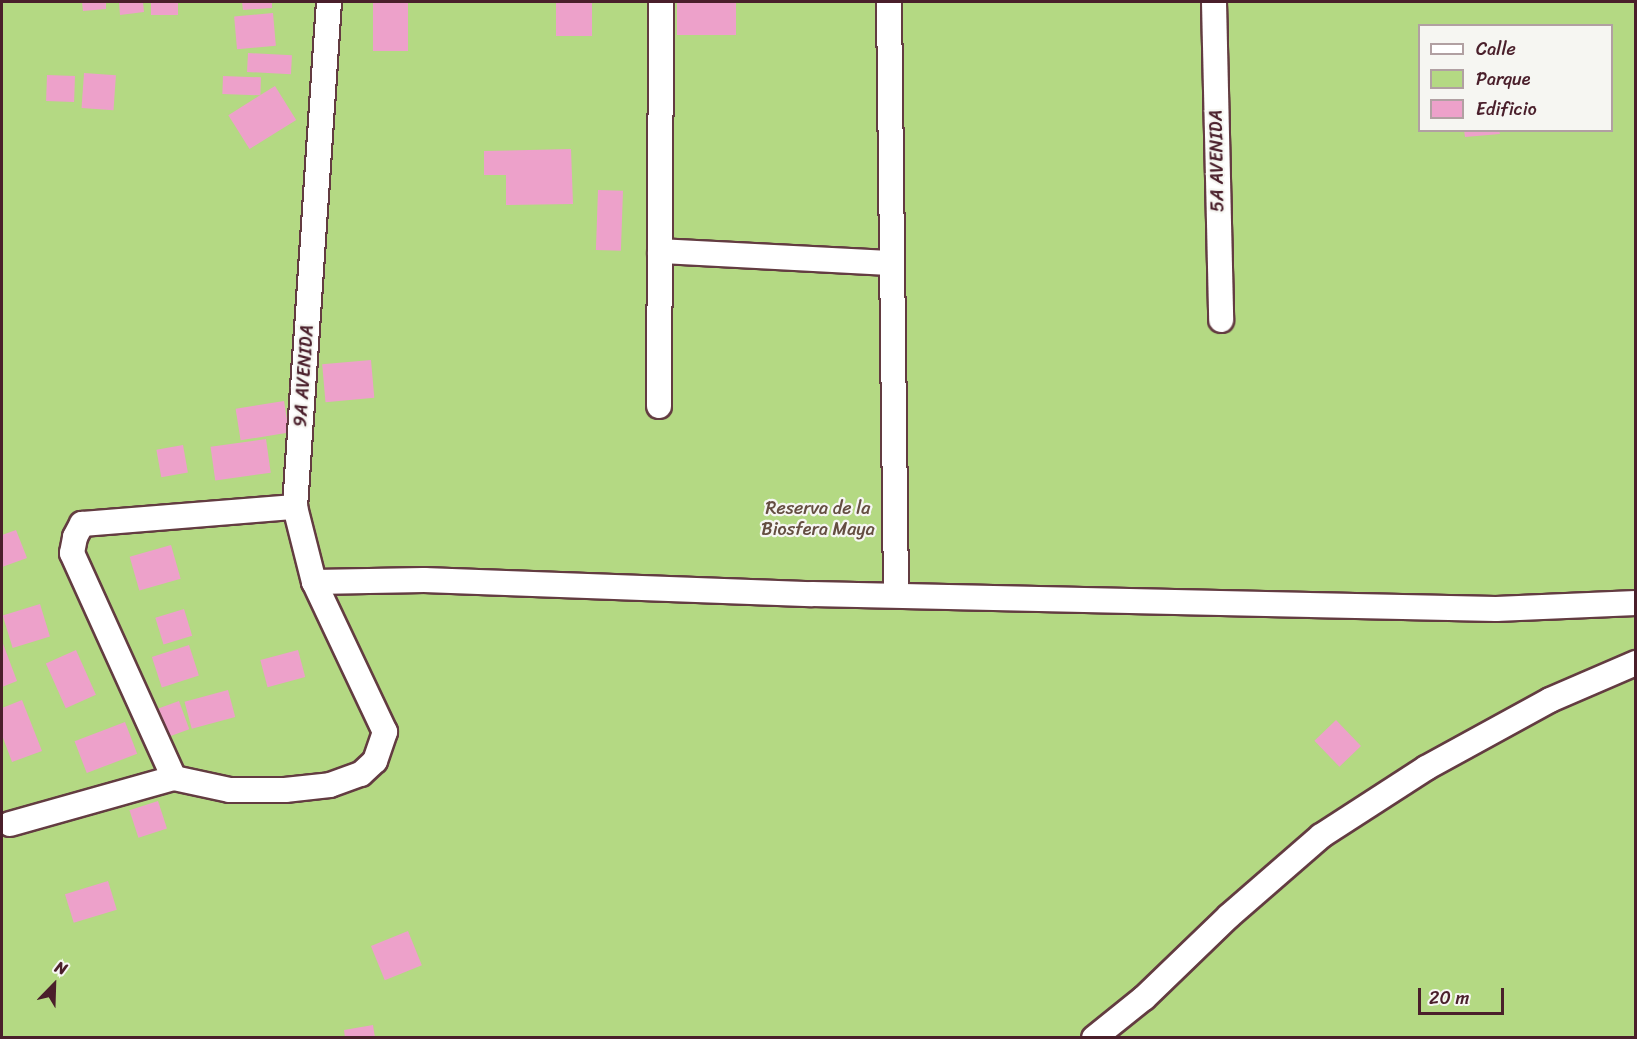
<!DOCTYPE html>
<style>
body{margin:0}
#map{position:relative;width:1637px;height:1039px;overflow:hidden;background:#eedebe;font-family:Sriracha,sans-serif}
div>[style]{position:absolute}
.green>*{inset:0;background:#b4d983}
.building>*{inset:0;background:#eda1ca;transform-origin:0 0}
.roads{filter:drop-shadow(2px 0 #633c41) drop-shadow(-2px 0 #633c41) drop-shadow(0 2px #633c41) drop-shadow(0 -2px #633c41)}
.street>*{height:24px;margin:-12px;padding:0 12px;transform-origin:12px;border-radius:12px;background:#fff}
span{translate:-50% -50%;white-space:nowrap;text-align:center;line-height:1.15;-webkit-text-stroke:4.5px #f6f6f2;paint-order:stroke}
.street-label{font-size:18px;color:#4a1f2b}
.park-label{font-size:18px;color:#644e41}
.frame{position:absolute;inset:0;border:3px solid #4a1f2b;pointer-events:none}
.legend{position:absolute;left:1418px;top:24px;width:195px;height:108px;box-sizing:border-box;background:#f6f6f2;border:2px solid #b1a0a2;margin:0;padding:8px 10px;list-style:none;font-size:18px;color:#4a1f2b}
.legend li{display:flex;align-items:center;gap:12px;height:30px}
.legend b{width:30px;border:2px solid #b1a0a2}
.north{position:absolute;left:24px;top:955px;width:60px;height:60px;-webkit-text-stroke:4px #f6f6f2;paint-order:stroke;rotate:23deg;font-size:16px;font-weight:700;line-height:24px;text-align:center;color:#4a1f2b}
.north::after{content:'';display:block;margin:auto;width:21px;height:27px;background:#4a1f2b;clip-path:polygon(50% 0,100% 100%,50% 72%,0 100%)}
.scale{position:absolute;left:1418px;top:988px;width:86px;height:27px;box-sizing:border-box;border:3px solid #4a1f2b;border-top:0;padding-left:8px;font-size:18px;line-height:21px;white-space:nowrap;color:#4a1f2b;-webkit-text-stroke:4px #f6f6f2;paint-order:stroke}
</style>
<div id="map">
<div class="green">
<div style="clip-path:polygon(evenodd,2px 2px,1635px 2px,1635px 1037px,2px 1037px,2px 2px,1420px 26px,1612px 26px,1612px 130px,1420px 130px,1420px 26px)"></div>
</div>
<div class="building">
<div style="clip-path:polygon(82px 2px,106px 2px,106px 9px,83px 11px)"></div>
<div style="clip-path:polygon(119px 2px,143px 2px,144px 12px,120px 15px)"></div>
<div style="left:151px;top:2px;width:27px;height:13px"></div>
<div style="clip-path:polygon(242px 2px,272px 2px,272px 8px,243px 10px)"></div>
<div style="left:373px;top:2px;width:35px;height:49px"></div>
<div style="left:556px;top:2px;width:36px;height:34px"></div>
<div style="left:677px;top:2px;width:59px;height:33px"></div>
<div style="left:273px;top:13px;width:33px;height:39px;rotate:85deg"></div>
<div style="left:248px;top:53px;width:44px;height:19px;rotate:3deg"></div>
<div style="left:84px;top:73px;width:32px;height:35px;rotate:4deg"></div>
<div style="left:47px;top:75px;width:28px;height:26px;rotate:2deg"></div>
<div style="left:223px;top:76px;width:38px;height:18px;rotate:2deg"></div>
<div style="left:275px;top:86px;width:40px;height:55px;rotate:58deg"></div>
<div style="clip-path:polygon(1464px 130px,1499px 130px,1500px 134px,1465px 137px)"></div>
<div style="clip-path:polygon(571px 149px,573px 204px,506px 205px,506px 175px,484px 175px,484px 151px)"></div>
<div style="left:598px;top:190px;width:25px;height:60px;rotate:2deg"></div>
<div style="left:371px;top:360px;width:38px;height:49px;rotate:85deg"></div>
<div style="left:284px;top:401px;width:32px;height:49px;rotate:81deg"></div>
<div style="left:266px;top:439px;width:34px;height:56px;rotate:82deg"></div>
<div style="left:183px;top:445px;width:28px;height:27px;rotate:80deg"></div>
<div style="clip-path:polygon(16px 530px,27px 558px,2px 567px,2px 535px)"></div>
<div style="left:171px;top:545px;width:35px;height:43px;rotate:74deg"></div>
<div style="left:40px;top:604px;width:34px;height:39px;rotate:73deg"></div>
<div style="left:184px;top:609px;width:28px;height:30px;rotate:73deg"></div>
<div style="clip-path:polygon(2px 641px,17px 681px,2px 687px)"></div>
<div style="left:189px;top:645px;width:32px;height:39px;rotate:72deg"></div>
<div style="left:76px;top:650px;width:49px;height:33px;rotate:66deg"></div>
<div style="left:298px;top:650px;width:28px;height:39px;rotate:75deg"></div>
<div style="left:228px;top:690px;width:28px;height:45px;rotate:75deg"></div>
<div style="clip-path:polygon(22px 700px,42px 751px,12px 762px,2px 735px,2px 708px)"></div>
<div style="left:179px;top:701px;width:30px;height:22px;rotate:70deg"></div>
<div style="left:1336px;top:720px;width:36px;height:30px;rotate:46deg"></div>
<div style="left:125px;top:722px;width:34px;height:54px;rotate:69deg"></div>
<div style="left:158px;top:801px;width:29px;height:30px;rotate:72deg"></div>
<div style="left:108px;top:881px;width:30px;height:45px;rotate:73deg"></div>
<div style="left:408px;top:931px;width:37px;height:40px;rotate:68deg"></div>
<div style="clip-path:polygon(373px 1025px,375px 1038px,345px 1038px,344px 1030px)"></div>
</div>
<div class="roads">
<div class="street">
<div style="left:889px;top:2px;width:593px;rotate:89.32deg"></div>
<div style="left:1214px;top:2px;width:318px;rotate:88.7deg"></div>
<div style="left:660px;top:251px;width:232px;rotate:3deg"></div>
<div style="left:659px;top:406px;width:404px;rotate:-89.7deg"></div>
<div style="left:314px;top:582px;width:110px;rotate:-1deg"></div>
<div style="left:424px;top:580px;width:388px;rotate:2.1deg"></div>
<div style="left:812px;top:594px;width:684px;rotate:1.26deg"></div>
<div style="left:1496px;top:609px;width:140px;rotate:-2.5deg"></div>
<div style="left:174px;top:778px;width:247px;rotate:-114.4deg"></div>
<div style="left:72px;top:553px;width:16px;rotate:-79deg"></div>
<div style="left:75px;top:537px;width:15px;rotate:-62deg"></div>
<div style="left:82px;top:524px;width:214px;rotate:-4.6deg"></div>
<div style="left:10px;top:824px;width:170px;rotate:-15.7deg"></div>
<div style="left:174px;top:778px;width:57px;rotate:12.1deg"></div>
<div style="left:230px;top:790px;width:55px"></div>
<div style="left:285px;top:790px;width:45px;rotate:-6.3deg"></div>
<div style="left:330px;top:785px;width:33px;rotate:-20deg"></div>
<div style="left:361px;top:774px;width:19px;rotate:-43deg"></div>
<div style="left:375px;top:761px;width:31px;rotate:-71deg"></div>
<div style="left:385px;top:732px;width:166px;rotate:-115.3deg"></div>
<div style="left:314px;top:582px;width:77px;rotate:-104.2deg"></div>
<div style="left:295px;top:507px;width:506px;rotate:-86.15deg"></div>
<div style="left:1094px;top:1038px;width:64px;rotate:-38.7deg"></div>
<div style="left:1144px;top:998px;width:118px;rotate:-44deg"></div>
<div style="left:1229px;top:916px;width:122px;rotate:-41deg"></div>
<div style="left:1321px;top:836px;width:125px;rotate:-32.9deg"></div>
<div style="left:1426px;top:768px;width:141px;rotate:-28.7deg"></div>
<div style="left:1550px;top:700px;width:94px;rotate:-23.3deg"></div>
</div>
</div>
<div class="street-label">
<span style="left:1217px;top:161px;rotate:-91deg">5A AVENIDA</span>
<span style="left:304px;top:376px;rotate:-86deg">9A AVENIDA</span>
</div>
<div class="park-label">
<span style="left:818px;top:519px">Reserva de la<br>Biosfera Maya</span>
</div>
<div class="frame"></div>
<ul class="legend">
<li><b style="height:8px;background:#fff"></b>Calle</li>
<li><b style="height:16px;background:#b4d983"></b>Parque</li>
<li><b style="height:16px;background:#eda1ca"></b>Edificio</li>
</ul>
<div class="north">N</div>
<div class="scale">20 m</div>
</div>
